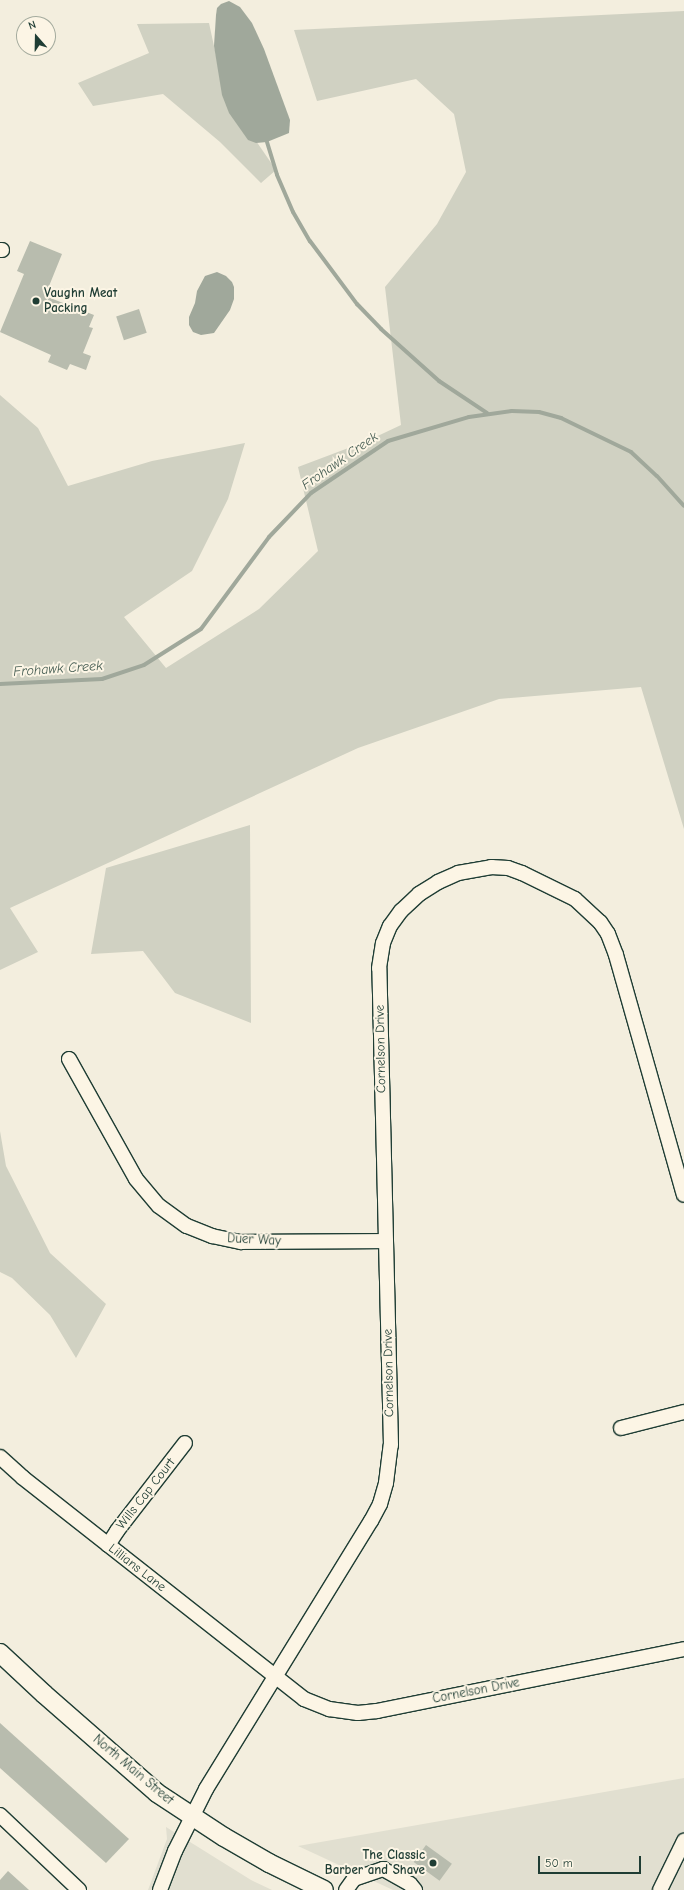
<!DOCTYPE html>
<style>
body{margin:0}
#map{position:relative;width:684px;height:1890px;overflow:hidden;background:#f3eede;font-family:"Comic Neue",sans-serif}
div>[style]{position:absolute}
.built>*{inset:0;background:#e1dfd0}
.green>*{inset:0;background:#d0d1c2}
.water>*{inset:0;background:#a0a89b}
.stream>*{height:4px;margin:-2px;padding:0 2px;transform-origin:2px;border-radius:2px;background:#a0a89b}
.building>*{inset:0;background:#b8bcae;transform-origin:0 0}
.roads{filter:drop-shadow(1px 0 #1f3d34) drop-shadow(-1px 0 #1f3d34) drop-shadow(0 1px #1f3d34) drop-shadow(0 -1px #1f3d34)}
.minor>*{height:14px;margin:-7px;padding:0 7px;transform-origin:7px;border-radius:7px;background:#fcf5e5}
.major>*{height:18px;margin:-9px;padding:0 9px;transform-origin:9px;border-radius:9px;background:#fcf5e5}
.dots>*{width:11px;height:11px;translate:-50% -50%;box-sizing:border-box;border:2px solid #fcf5e5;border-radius:50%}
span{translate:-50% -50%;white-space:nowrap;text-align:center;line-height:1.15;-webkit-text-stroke:4px #fcf5e5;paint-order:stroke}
.poi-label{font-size:13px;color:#1f3d34;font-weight:700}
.left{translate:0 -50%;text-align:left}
.right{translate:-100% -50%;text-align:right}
.street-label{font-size:13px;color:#1f3d34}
.water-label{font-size:14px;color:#465d53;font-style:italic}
.north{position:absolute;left:16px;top:16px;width:40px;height:40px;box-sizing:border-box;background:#fcf5e5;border:1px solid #a4ab9e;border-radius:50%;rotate:340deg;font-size:11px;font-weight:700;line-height:16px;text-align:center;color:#1f3d34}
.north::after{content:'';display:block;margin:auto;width:14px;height:18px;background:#1f3d34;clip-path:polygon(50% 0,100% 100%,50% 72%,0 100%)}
.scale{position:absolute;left:538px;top:1856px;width:103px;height:18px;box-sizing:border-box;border:2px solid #1f3d34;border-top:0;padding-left:5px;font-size:12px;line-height:14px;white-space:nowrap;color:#1f3d34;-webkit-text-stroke:3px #fcf5e5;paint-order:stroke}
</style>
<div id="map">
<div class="built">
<div style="clip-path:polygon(684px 1778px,684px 1890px,393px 1890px,298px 1846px)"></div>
<div style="clip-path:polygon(166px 1827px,251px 1880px,272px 1890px,148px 1890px,167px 1839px)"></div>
</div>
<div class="green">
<div style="clip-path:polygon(684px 11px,684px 829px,641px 687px,499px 699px,358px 748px,10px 908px,38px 952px,0 970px,0 395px,38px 428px,68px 486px,152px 461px,245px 443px,228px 499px,192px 571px,124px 617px,166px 668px,259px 609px,318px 551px,298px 467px,367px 441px,401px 425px,385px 287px,437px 224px,466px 172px,454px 114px,416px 79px,317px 101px,294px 30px)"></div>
<div style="clip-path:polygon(209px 23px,220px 74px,239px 116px,276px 170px,261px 183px,220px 142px,163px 94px,93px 106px,78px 83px,149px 53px,137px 24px)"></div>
<div style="clip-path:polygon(250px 825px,251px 1023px,175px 993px,143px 951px,91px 954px,106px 868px)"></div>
<div style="clip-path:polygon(0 1131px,6px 1166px,50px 1253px,106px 1304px,76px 1358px,50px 1315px,12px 1278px,0 1272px)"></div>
</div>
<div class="water">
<div style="clip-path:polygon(229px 1px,240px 7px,252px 23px,264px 49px,290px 120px,289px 133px,267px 142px,256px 143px,248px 140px,229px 113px,222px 95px,214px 46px,216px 15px,217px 8px,221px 4px)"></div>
<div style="clip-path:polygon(217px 272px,226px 276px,232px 282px,234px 287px,234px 299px,230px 310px,214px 333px,201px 335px,193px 332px,189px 325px,189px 317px,195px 303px,197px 291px,205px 276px)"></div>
</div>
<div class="stream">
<div style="left:267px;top:142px;width:34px;rotate:73deg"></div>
<div style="left:277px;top:175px;width:40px;rotate:66.6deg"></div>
<div style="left:293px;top:212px;width:34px;rotate:60deg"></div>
<div style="left:310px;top:241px;width:79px;rotate:53.3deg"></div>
<div style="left:357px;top:304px;width:35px;rotate:46deg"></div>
<div style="left:381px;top:329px;width:78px;rotate:41.9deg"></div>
<div style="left:439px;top:381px;width:58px;rotate:33.7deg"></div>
<div style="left:0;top:684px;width:102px;rotate:-2.8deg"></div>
<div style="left:102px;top:679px;width:44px;rotate:-18.4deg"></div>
<div style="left:144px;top:665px;width:67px;rotate:-32.3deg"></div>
<div style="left:201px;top:629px;width:114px;rotate:-53.5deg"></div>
<div style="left:269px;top:537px;width:61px;rotate:-46.3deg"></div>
<div style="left:311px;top:493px;width:93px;rotate:-34deg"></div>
<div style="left:388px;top:441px;width:84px;rotate:-16.5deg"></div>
<div style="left:469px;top:417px;width:43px;rotate:-7.9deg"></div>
<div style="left:512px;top:411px;width:27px;rotate:2deg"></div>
<div style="left:539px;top:412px;width:23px;rotate:15deg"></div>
<div style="left:561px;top:418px;width:78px;rotate:25.9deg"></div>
<div style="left:631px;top:452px;width:35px;rotate:43deg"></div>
<div style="left:657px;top:476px;width:40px;rotate:48deg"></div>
</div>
<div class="building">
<div style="clip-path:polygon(30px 241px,62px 254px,45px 296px,94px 315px,89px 327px,93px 328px,83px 353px,91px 356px,86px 370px,70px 364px,67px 370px,48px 362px,51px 355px,0 332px,24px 274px,17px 271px)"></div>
<div style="left:139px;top:309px;width:25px;height:24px;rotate:72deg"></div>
<div style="clip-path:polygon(0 1723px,129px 1839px,106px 1863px,0 1768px)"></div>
<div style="left:426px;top:1845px;width:32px;height:21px;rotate:36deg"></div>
<div style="clip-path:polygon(8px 1871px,29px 1890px,0 1890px,0 1880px)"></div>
</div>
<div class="roads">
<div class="minor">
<div style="left:0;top:250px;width:2px"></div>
<div style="left:69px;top:1059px;width:137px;rotate:60.8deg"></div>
<div style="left:136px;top:1179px;width:35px;rotate:50deg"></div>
<div style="left:159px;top:1206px;width:34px;rotate:36deg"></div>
<div style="left:187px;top:1226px;width:27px;rotate:22deg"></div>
<div style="left:212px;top:1236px;width:30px;rotate:12deg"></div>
<div style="left:241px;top:1242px;width:145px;rotate:-0.4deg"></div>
<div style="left:621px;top:1428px;width:65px;rotate:-14.3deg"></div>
<div style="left:0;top:1457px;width:30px;rotate:42deg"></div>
<div style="left:22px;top:1477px;width:359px;rotate:38.2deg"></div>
<div style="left:304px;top:1699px;width:27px;rotate:22deg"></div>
<div style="left:329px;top:1709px;width:29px;rotate:8deg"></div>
<div style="left:358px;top:1713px;width:19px;rotate:-6deg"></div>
<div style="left:377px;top:1711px;width:313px;rotate:-11.4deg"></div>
<div style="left:108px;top:1545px;width:17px;rotate:-57deg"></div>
<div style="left:117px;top:1531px;width:111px;rotate:-52.3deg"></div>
<div style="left:0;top:1815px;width:109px;rotate:43.5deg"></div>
<div style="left:160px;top:1890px;width:42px;rotate:-69deg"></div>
<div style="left:175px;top:1851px;width:69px;rotate:-63.4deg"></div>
<div style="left:206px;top:1789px;width:315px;rotate:-58.4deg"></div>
<div style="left:371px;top:1521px;width:19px;rotate:-62deg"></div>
<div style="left:380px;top:1504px;width:22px;rotate:-74deg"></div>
<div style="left:386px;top:1483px;width:38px;rotate:-83deg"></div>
<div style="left:391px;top:1445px;width:477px;rotate:-91.4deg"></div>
<div style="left:379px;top:968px;width:25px;rotate:-81deg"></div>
<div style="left:383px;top:943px;width:18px;rotate:-68deg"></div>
<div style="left:390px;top:926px;width:19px;rotate:-54deg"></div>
<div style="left:401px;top:911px;width:25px;rotate:-43deg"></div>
<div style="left:419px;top:894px;width:22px;rotate:-32deg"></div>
<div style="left:438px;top:882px;width:22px;rotate:-24deg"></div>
<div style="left:458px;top:873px;width:34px;rotate:-10deg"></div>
<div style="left:491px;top:867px;width:17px;rotate:3deg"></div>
<div style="left:508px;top:868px;width:15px;rotate:20deg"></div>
<div style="left:522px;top:873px;width:59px;rotate:26.1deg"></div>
<div style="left:575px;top:899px;width:34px;rotate:43deg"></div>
<div style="left:600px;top:922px;width:14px;rotate:56deg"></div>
<div style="left:608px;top:934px;width:22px;rotate:69deg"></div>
<div style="left:616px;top:955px;width:249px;rotate:74.2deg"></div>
<div style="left:346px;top:1890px;width:14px;rotate:-54deg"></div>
<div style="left:354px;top:1879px;width:31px;rotate:-19deg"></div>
<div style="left:383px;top:1869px;width:31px;rotate:29deg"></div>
<div style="left:410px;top:1884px;width:8px;rotate:50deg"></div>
<div style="left:660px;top:1890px;width:55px;rotate:-63.9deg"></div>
</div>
<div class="major">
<div style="left:0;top:1653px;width:60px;rotate:43deg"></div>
<div style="left:44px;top:1694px;width:150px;rotate:41.2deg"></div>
<div style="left:157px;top:1793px;width:80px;rotate:33.3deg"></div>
<div style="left:224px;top:1837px;width:52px;rotate:30deg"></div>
<div style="left:269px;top:1863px;width:61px;rotate:26.1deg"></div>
</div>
</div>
<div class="dots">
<div style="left:36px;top:301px;background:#1f3d34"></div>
<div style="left:433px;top:1863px;background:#1f3d34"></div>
</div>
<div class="poi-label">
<span class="left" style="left:44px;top:301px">Vaughn Meat<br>Packing</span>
<span class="right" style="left:425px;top:1863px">The Classic<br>Barber and Shave</span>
</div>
<div class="street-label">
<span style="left:381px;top:1049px;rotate:-91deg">Cornelson Drive</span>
<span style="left:254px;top:1240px;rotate:3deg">Duer Way</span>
<span style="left:389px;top:1373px;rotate:-91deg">Cornelson Drive</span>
<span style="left:146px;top:1494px;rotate:-52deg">Wills Cap Court</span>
<span style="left:137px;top:1568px;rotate:38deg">Lillians Lane</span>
<span style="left:476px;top:1691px;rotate:-11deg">Cornelson Drive</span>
<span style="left:133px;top:1770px;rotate:40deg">North Main Street</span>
</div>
<div class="water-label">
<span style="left:340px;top:461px;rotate:-35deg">Frohawk Creek</span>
<span style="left:58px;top:669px;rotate:-4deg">Frohawk Creek</span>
</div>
<div class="north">N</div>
<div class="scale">50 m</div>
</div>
